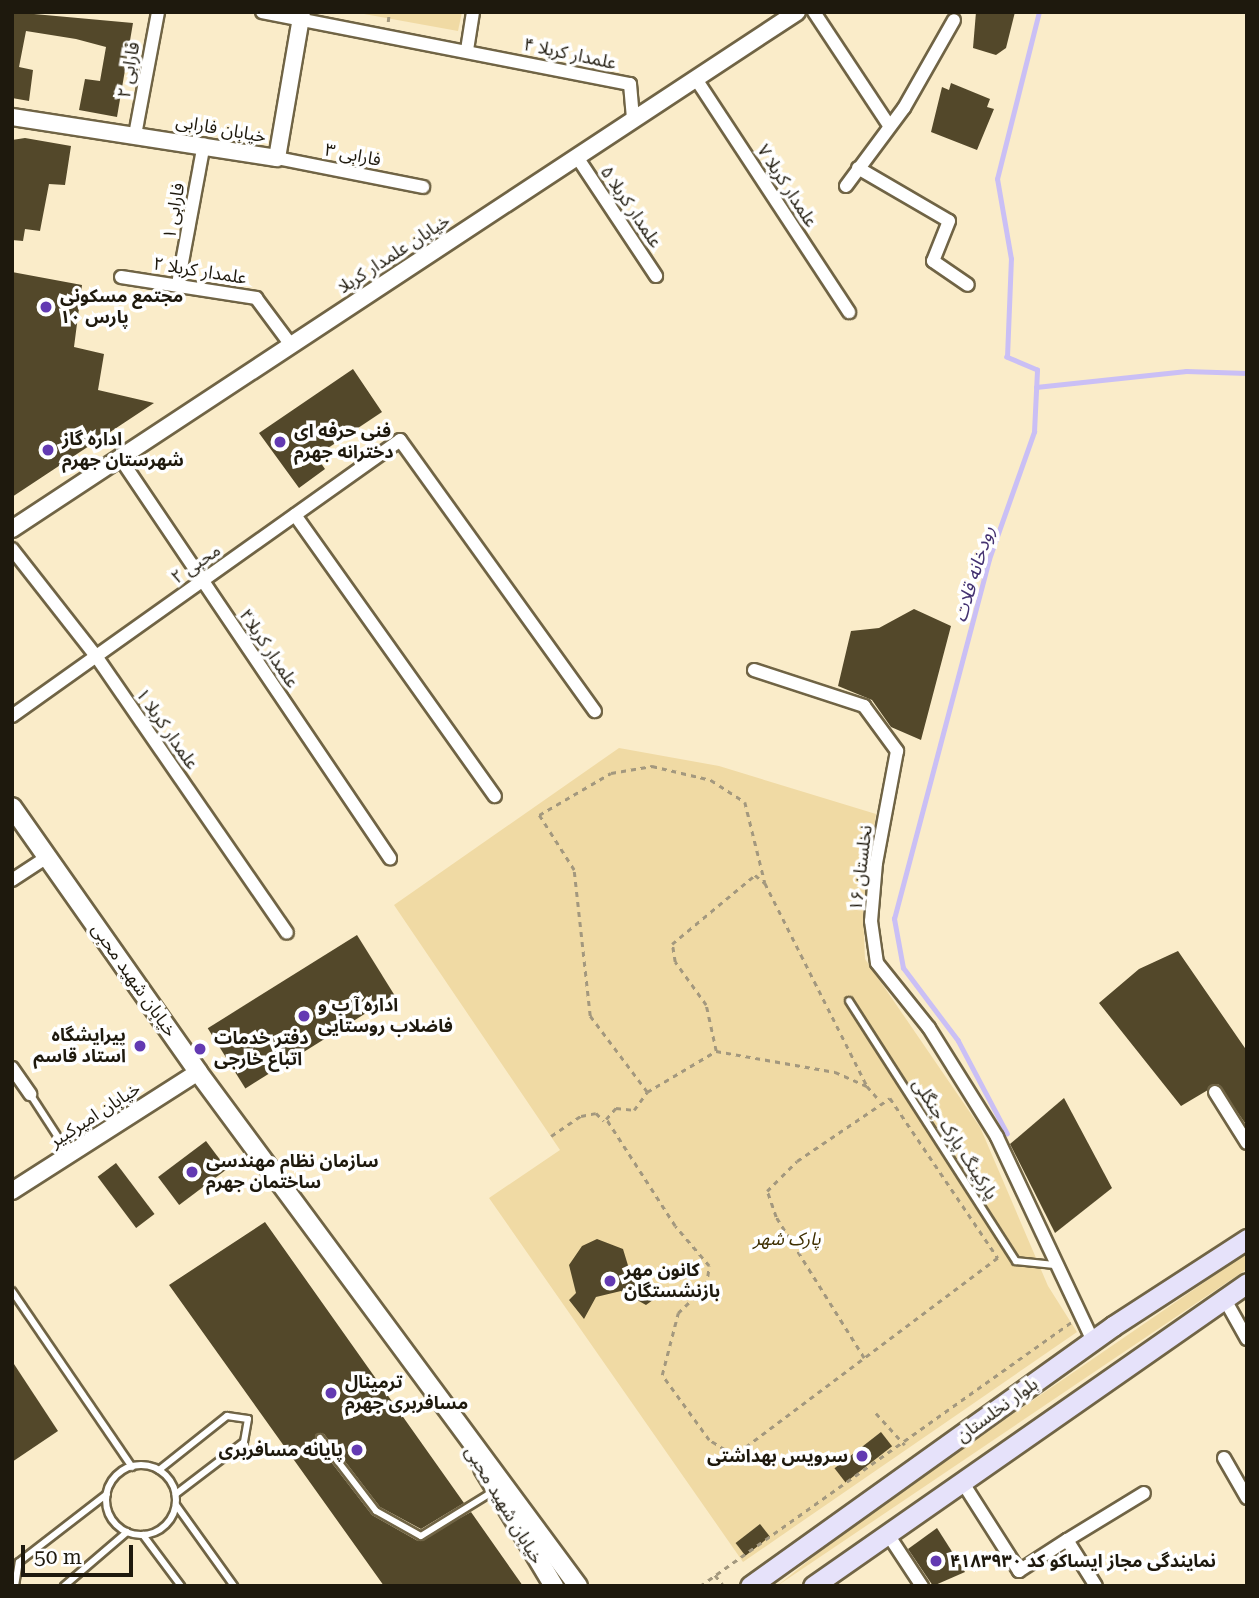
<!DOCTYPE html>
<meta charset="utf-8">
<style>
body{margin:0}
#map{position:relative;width:1259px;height:1598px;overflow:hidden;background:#faecc9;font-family:"Roboto Serif","Noto Sans Arabic",serif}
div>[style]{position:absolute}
.green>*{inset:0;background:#f0daa4}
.stream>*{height:4.5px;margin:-2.25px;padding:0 2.25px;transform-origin:2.25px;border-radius:2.25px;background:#cabff5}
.building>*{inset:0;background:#53482a;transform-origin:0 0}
.path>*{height:2.5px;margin-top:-1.25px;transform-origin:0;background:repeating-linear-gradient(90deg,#a3987e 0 5px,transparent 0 10px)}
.roads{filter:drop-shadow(2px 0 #706445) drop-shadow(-2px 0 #706445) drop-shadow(0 2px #706445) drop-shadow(0 -2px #706445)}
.service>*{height:6px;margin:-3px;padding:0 3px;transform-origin:3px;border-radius:3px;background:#fff}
.service>.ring{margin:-3px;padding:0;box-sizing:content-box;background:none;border:6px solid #fff;border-radius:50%}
.minor>*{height:12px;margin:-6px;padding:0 6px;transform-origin:6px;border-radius:6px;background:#fff}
.tertiary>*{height:16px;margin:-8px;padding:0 8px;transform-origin:8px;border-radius:8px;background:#fff}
.secondary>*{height:18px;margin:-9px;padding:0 9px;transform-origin:9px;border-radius:9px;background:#fff}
.primary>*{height:19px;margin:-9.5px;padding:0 9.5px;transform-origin:9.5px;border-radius:9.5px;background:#e6e2fa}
.dots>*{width:19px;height:19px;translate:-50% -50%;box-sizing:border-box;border:4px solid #fff;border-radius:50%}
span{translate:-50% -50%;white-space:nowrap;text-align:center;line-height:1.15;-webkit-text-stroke:7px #fff;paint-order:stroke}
.street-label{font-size:18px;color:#1e190d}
.poi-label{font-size:18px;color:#1e190d;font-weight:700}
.left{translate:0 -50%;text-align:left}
.right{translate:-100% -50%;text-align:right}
.park-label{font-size:18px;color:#3e2f01;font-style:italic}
.water-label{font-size:19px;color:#443271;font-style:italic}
.frame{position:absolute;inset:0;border:14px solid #1e190d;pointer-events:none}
.scale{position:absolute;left:21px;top:1545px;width:112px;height:32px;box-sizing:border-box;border:4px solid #1e190d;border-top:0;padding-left:9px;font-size:21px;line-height:24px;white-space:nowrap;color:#1e190d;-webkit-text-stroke:5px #fff;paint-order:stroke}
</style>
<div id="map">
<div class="green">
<div style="clip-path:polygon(353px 12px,462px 12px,458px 31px)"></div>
<div style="clip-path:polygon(619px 748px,719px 766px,876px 814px,863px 911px,865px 959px,980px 1127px,1048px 1286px,1077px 1332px,743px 1562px,489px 1198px,560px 1150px,394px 905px)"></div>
<div style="clip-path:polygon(1247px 1253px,1247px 1269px,777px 1586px,860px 1519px)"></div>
</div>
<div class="stream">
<div style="left:1036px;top:387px;width:151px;rotate:-6.1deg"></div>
<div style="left:1186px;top:371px;width:61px;rotate:1.9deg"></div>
<div style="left:1007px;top:1134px;width:105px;rotate:-117.8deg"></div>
<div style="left:958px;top:1041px;width:91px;rotate:-127deg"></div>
<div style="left:903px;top:968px;width:50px;rotate:-100.4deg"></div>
<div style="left:894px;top:919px;width:372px;rotate:-75.2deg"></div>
<div style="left:989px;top:559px;width:135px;rotate:-70.5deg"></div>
<div style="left:1034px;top:432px;width:62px;rotate:-87.2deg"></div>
<div style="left:1037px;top:370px;width:33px;rotate:-157deg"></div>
<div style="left:1007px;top:357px;width:98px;rotate:-87.7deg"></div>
<div style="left:1011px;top:259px;width:81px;rotate:-99.9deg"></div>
<div style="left:997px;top:179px;width:172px;rotate:-75.9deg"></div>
</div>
<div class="building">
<div style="clip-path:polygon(12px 12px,133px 23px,117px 117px,79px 110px,85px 79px,100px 81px,106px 47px,76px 39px,26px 31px,19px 67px,33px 70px,29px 101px,12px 98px)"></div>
<div style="clip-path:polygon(976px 12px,1015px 12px,1006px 48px,996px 55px,973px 48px)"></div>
<div style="clip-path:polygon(951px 83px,990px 99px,987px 107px,994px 109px,977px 150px,931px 132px,942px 87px,949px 90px)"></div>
<div style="clip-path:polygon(25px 138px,71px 146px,65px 185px,49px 184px,40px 231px,25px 229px,23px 241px,12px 240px,12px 140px)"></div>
<div style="clip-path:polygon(12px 272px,82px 285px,74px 347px,104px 354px,98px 390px,154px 403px,12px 497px)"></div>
<div style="clip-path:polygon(353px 369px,382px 412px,316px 456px,325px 469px,299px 488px,259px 433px)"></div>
<div style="clip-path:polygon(914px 609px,951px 626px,921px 740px,891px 727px,872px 700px,838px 686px,851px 631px,879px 628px)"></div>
<div style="left:357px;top:935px;width:71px;height:176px;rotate:58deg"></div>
<div style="clip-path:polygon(1178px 951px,1247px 1051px,1247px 1126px,1218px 1084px,1181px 1106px,1099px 1003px,1139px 969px)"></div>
<div style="clip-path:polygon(1064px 1098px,1112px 1188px,1055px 1233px,1010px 1144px)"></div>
<div style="left:206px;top:1141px;width:35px;height:60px;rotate:53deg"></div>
<div style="left:116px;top:1163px;width:64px;height:23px;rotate:53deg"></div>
<div style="clip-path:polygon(265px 1222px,464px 1503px,421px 1529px,380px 1507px,324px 1434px,316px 1434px,315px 1441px,372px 1515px,418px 1541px,471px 1512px,523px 1586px,384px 1586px,169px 1285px)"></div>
<div style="clip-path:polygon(597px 1239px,623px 1249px,630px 1272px,657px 1286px,657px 1297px,646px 1305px,621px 1291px,596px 1297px,584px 1319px,569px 1300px,576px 1293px,569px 1265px,582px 1246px)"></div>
<div style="clip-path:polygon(12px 1361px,58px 1431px,12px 1462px)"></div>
<div style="left:881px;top:1432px;width:18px;height:59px;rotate:52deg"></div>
<div style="left:760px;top:1524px;width:16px;height:31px;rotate:52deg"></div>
<div style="clip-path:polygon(937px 1528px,965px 1572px,933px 1586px,908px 1549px)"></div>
</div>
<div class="path">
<div style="left:388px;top:22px;width:10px;rotate:-84deg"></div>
<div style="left:716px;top:1051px;width:47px;rotate:-102.3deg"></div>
<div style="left:706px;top:1005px;width:53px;rotate:-125.8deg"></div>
<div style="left:675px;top:962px;width:18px;rotate:-99deg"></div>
<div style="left:672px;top:944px;width:108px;rotate:-39.7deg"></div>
<div style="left:755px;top:875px;width:13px;rotate:39deg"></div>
<div style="left:647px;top:1092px;width:95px;rotate:-126.9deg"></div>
<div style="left:590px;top:1016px;width:147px;rotate:-96.3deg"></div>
<div style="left:574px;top:870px;width:65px;rotate:-122.5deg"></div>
<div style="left:539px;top:815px;width:83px;rotate:-30.3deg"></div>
<div style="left:611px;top:773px;width:42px;rotate:-9.7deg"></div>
<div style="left:652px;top:766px;width:61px;rotate:13.3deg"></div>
<div style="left:711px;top:780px;width:40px;rotate:32.9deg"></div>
<div style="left:745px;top:802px;width:83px;rotate:76.1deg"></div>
<div style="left:765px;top:883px;width:227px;rotate:63.3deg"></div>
<div style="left:551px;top:1136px;width:36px;rotate:-34deg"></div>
<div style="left:581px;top:1116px;width:15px;rotate:-11deg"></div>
<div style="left:596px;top:1113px;width:11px;rotate:45deg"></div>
<div style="left:864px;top:1358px;width:166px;rotate:-122deg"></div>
<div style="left:776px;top:1217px;width:28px;rotate:-109deg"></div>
<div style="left:767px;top:1191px;width:42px;rotate:-45deg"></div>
<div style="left:797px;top:1161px;width:112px;rotate:-34.1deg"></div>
<div style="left:890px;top:1098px;width:193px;rotate:56deg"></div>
<div style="left:998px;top:1258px;width:323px;rotate:143.1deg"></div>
<div style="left:740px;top:1452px;width:8px;rotate:157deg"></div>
<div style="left:733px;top:1455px;width:28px;rotate:-148deg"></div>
<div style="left:709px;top:1440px;width:80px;rotate:-125.9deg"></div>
<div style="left:662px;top:1375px;width:64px;rotate:-75.5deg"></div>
<div style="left:678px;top:1313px;width:39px;rotate:-44deg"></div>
<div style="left:706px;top:1286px;width:20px;rotate:-81deg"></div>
<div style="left:709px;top:1266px;width:52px;rotate:-130.4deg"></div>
<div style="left:675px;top:1226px;width:127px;rotate:-122.8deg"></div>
<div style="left:606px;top:1119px;width:15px;rotate:-48deg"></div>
<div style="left:616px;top:1108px;width:18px;rotate:6deg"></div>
<div style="left:634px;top:1110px;width:22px;rotate:-54deg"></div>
<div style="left:647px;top:1092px;width:80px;rotate:-30.7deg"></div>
<div style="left:716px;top:1051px;width:121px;rotate:10deg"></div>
<div style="left:835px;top:1072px;width:35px;rotate:24deg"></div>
<div style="left:867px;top:1086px;width:20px;rotate:49deg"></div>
<div style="left:876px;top:1413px;width:43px;rotate:47.8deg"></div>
<div style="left:715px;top:1575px;width:14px;rotate:51deg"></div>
<div style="left:700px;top:1586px;width:455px;rotate:-35.4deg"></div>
</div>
<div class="roads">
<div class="service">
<div style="left:849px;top:1001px;width:309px;rotate:57.3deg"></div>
<div style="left:1016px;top:1261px;width:38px;rotate:6deg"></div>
<div style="left:30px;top:1094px;width:72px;rotate:57deg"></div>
<div style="left:12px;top:1291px;width:213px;rotate:55.7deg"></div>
<div style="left:320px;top:1438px;width:92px;rotate:52.5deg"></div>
<div style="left:376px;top:1511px;width:51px;rotate:29.1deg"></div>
<div style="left:421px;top:1536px;width:86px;rotate:-31.7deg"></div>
<div class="ring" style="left:106px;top:1465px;width:64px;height:64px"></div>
<div style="left:159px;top:1470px;width:87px;rotate:-38.5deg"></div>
<div style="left:227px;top:1416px;width:21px;rotate:8deg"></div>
<div style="left:248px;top:1419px;width:23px;rotate:100deg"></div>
<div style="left:244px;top:1442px;width:86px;rotate:142.6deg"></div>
<div style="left:176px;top:1505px;width:100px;rotate:54.4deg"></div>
<div style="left:143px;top:1535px;width:64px;rotate:53.3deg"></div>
<div style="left:15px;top:1586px;width:24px;rotate:-81deg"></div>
<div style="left:19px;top:1562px;width:111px;rotate:-37.7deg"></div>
<div style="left:64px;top:1586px;width:83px;rotate:-40.6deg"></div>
</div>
<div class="minor">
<div style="left:262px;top:12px;width:375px;rotate:11.1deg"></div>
<div style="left:630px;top:84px;width:36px;rotate:85deg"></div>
<div style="left:814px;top:12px;width:134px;rotate:56.5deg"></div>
<div style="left:467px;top:50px;width:38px;rotate:-81deg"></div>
<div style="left:696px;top:79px;width:279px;rotate:56.7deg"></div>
<div style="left:135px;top:135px;width:125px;rotate:-79.4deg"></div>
<div style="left:577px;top:157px;width:143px;rotate:56.4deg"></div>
<div style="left:277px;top:158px;width:149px;rotate:11.2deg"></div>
<div style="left:858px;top:168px;width:105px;rotate:30.2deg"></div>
<div style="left:949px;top:221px;width:43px;rotate:111.8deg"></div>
<div style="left:933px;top:261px;width:42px;rotate:34.4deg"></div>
<div style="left:846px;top:186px;width:97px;rotate:-53.4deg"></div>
<div style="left:904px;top:108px;width:101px;rotate:-60.4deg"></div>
<div style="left:121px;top:277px;width:137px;rotate:8.8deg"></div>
<div style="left:256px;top:298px;width:59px;rotate:53.3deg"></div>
<div style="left:178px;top:284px;width:142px;rotate:-79.5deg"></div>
<div style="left:120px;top:458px;width:483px;rotate:56deg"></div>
<div style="left:295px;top:515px;width:345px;rotate:54.6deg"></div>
<div style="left:12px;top:549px;width:136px;rotate:51.9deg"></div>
<div style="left:96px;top:656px;width:336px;rotate:55.4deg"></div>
<div style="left:754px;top:670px;width:116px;rotate:18.1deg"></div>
<div style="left:864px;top:706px;width:56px;rotate:53.7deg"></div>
<div style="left:897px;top:751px;width:114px;rotate:100.6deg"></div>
<div style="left:876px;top:863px;width:58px;rotate:94.9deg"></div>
<div style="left:871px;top:921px;width:42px;rotate:81.9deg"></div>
<div style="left:877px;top:963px;width:83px;rotate:51.3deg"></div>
<div style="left:929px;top:1028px;width:128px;rotate:58deg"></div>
<div style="left:997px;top:1137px;width:225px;rotate:64.8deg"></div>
<div style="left:12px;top:716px;width:476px;rotate:-35.4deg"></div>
<div style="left:400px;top:440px;width:334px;rotate:54.3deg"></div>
<div style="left:12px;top:880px;width:42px;rotate:-33.3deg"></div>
<div style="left:12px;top:1068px;width:32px;rotate:55deg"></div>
<div style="left:1215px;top:1092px;width:60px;rotate:57.9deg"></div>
<div style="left:1224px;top:1298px;width:47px;rotate:60.7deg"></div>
<div style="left:1224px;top:1458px;width:46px;rotate:60.1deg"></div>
<div style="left:961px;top:1480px;width:108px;rotate:57.5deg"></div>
<div style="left:1019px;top:1571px;width:57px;rotate:-32.9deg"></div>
<div style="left:1067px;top:1540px;width:54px;rotate:57.8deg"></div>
<div style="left:887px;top:1533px;width:64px;rotate:56.6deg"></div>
<div style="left:1067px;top:1540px;width:90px;rotate:-31.4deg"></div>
</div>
<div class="tertiary">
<div style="left:12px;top:117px;width:268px;rotate:8.8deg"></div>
<div style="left:277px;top:158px;width:148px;rotate:-80.3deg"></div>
<div style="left:12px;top:529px;width:940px;rotate:-33.37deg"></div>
<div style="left:12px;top:1191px;width:221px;rotate:-32.6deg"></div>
</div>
<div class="secondary">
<div style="left:12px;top:807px;width:324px;rotate:54.9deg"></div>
<div style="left:198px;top:1072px;width:639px;rotate:53.52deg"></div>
<div style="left:483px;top:1468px;width:138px;rotate:59deg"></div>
</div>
<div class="primary">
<div style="left:750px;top:1586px;width:447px;rotate:-35.6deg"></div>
<div style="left:1113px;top:1326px;width:160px;rotate:-33deg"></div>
<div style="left:813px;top:1586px;width:529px;rotate:-34.92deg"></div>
</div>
</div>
<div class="dots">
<div style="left:46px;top:307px;background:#633ab2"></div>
<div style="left:280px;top:442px;background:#633ab2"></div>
<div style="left:48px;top:450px;background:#633ab2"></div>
<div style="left:304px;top:1016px;background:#633ab2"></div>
<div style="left:140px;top:1046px;background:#633ab2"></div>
<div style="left:200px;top:1049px;background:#633ab2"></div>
<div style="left:192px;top:1172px;background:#633ab2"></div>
<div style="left:610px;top:1281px;background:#633ab2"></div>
<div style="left:331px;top:1393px;background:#633ab2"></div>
<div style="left:357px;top:1450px;background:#633ab2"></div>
<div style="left:862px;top:1456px;background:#633ab2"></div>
<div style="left:936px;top:1561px;background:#633ab2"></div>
</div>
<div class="street-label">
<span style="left:570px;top:54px;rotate:12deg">علمدار کربلا ۴</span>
<span style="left:129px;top:70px;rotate:-80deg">فارابی ۲</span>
<span style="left:221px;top:129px;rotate:10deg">خیابان فارابی</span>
<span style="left:353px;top:155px;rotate:11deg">فارابی ۳</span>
<span style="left:787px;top:186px;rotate:57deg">علمدار کربلا ۷</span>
<span style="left:631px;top:207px;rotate:56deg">علمدار کربلا ۵</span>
<span style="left:174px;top:211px;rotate:-80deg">فارابی ۱</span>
<span style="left:394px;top:254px;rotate:-33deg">خیابان علمدار کربلا</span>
<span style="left:200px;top:271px;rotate:9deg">علمدار کربلا ۲</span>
<span style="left:196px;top:564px;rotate:-35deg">محبی ۲</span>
<span style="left:269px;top:649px;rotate:56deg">علمدار کربلا۳</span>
<span style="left:167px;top:729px;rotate:55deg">علمدار کربلا ۱</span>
<span style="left:861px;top:868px;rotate:-83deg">نخلستان ۱۶</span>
<span style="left:134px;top:980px;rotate:55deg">خیابان شهید محبی</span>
<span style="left:95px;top:1115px;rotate:-33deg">خیابان امیرکبیر</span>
<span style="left:955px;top:1139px;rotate:57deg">پارکینگ پارک جنگلی</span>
<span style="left:997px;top:1410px;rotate:-36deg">بلوار نخلستان</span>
<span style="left:504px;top:1505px;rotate:59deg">خیابان شهید محبی</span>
</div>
<div class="poi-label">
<span class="left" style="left:60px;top:307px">مجتمع مسکونی<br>پارس ۱۰</span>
<span class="left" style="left:294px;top:442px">فنی حرفه ای<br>دخترانه جهرم</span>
<span class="left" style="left:62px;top:450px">اداره گاز<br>شهرستان جهرم</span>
<span class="left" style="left:318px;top:1016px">اداره آ ب و<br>فاضلاب روستایی</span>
<span class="right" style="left:126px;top:1046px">پیرایشگاه<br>استاد قاسم</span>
<span class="left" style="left:214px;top:1049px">دفتر خدمات<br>اتباع خارجی</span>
<span class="left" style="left:206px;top:1172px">سازمان نظام مهندسی<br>ساختمان جهرم</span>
<span class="left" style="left:624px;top:1281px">کانون مهر<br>بازنشستگان</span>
<span class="left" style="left:345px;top:1393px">ترمینال<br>مسافربری جهرم</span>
<span class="right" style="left:343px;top:1450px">پایانه مسافربری</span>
<span class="right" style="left:848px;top:1456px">سرویس بهداشتی</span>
<span class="left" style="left:950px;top:1561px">نمایندگی مجاز ایساکو کد ۴۱۸۳۹۳۰</span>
</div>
<div class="park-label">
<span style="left:787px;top:1239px">پارک شهر</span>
</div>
<div class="water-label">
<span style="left:974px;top:574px;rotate:-73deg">رودخانه قلات</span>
</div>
<div class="frame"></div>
<div class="scale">50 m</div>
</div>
